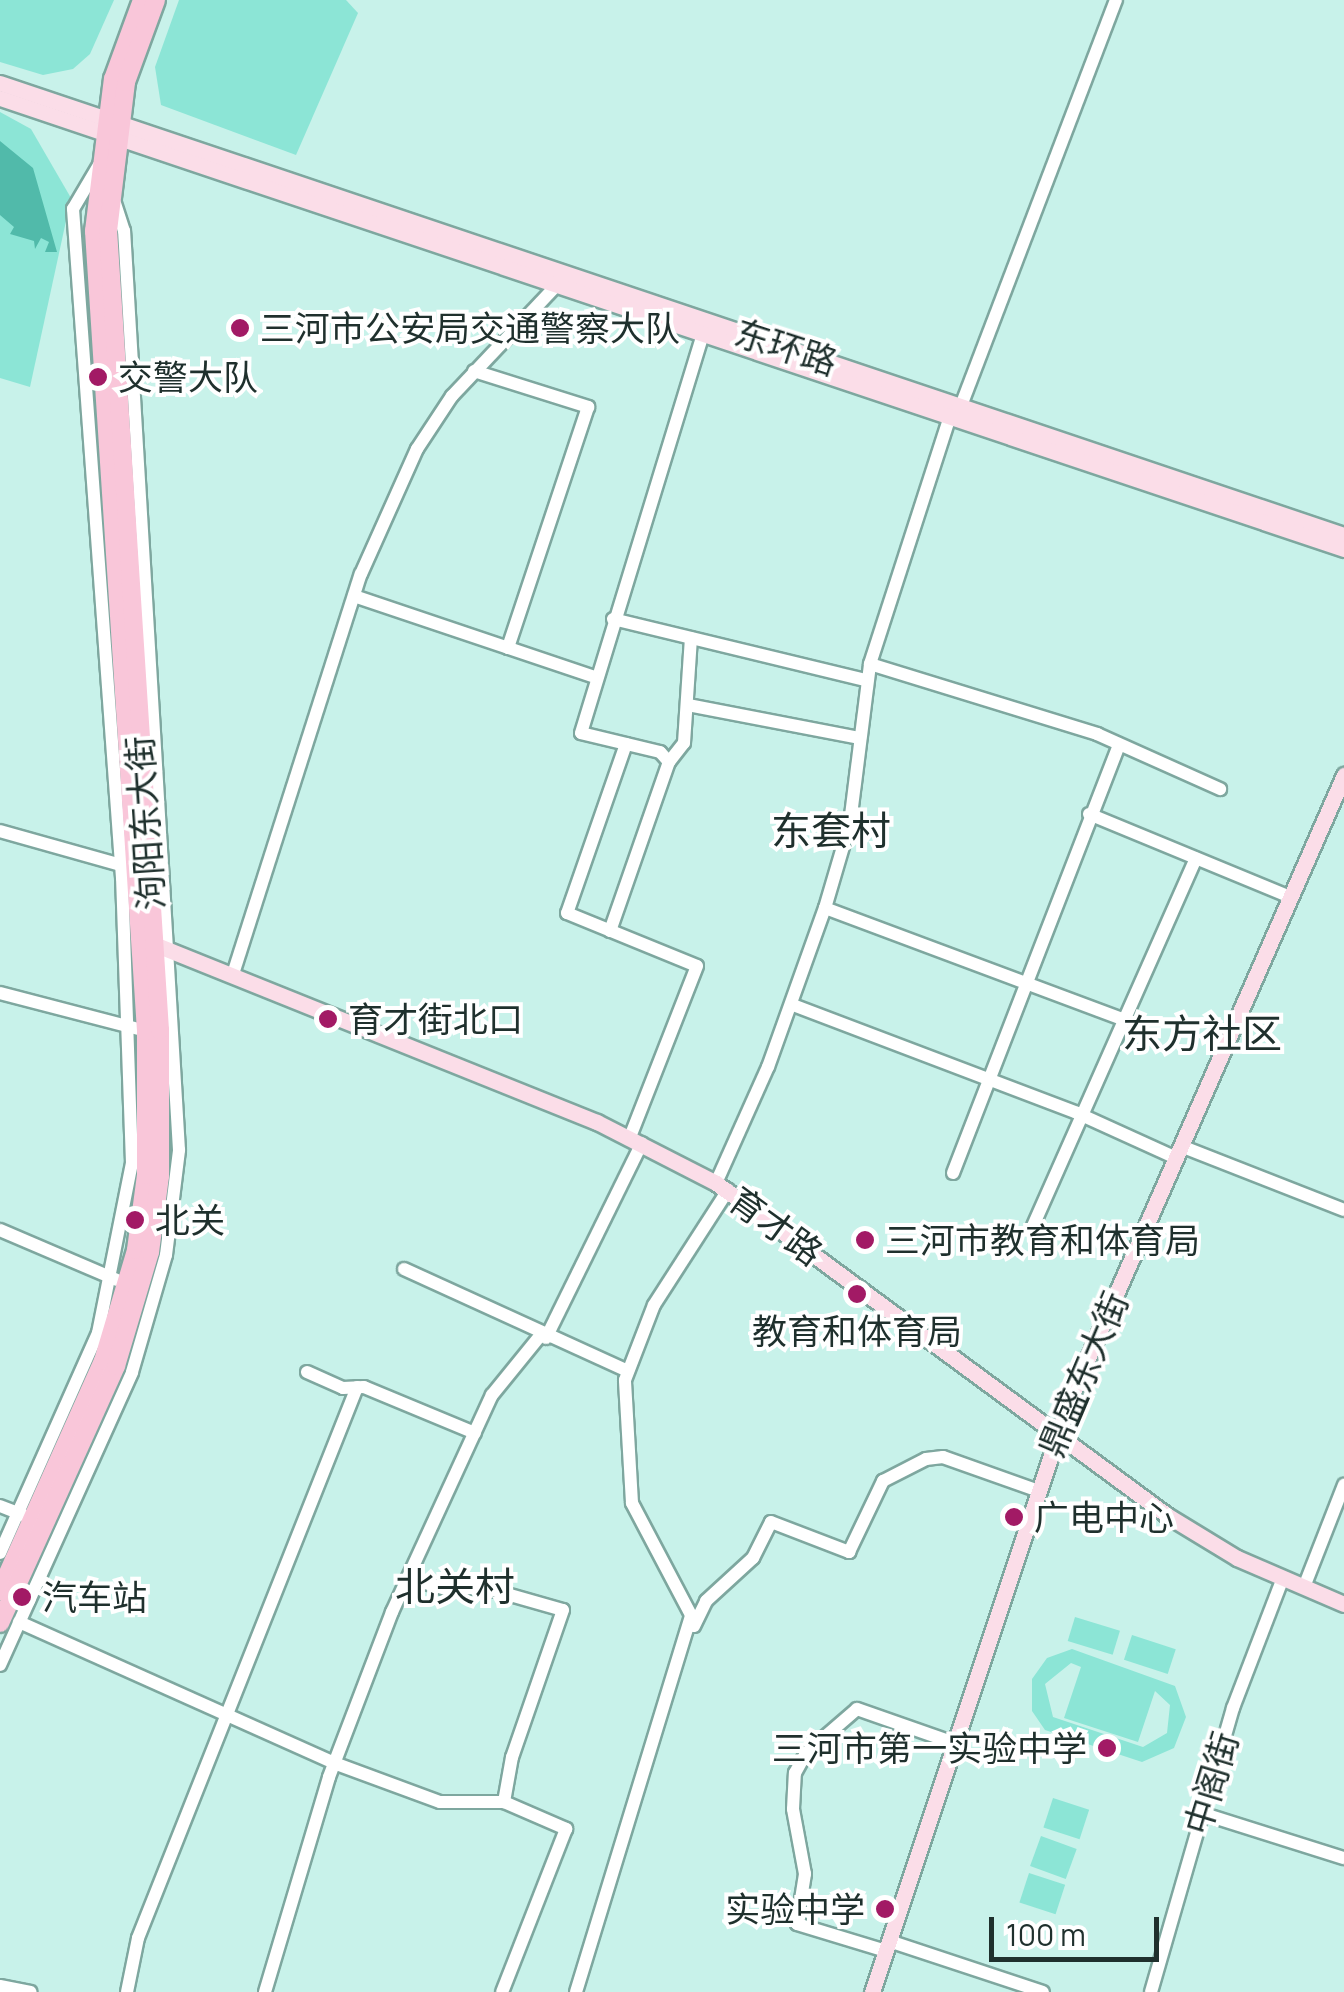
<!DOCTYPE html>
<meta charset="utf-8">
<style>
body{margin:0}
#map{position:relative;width:1344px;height:1992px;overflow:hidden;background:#c8f2ea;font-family:Manrope,"Noto Sans SC",sans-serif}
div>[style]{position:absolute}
.green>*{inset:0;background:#8ce5d6;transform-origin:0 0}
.water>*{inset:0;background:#51baaa}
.roads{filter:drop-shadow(2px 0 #7ea79f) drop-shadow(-2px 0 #7ea79f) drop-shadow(0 2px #7ea79f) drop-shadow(0 -2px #7ea79f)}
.minor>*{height:12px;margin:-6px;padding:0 6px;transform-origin:6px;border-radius:6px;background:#fff}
.major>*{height:15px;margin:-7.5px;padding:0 7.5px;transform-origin:7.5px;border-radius:7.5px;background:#fbdde8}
.highway>*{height:18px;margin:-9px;padding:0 9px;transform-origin:9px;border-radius:9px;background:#f9c6d9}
.dots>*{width:28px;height:28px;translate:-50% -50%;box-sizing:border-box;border:5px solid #fff;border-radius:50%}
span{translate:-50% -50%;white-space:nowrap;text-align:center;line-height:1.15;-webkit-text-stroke:8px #fff;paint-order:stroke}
.poi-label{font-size:35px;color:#1f302d}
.left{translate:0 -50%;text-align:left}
.right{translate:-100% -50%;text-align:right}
.street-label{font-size:35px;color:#1f302d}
.quarter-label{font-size:40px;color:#1f302d}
.scale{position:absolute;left:989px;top:1917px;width:170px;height:45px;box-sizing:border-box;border:5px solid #1f302d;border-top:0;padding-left:12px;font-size:30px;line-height:35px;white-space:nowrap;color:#1f302d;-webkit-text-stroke:8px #fff;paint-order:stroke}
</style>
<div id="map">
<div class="green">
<div style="clip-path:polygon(0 0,114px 0,90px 54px,73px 69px,43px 75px,0 62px)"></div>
<div style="clip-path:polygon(179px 0,346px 0,358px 13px,296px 155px,161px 105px,155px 67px)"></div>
<div style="clip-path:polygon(0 112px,31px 129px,71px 198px,30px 387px,0 378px)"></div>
<div style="left:1075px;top:1617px;width:47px;height:25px;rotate:17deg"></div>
<div style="left:1132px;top:1635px;width:46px;height:26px;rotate:18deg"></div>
<div style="clip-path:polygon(evenodd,1072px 1649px,1175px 1686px,1186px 1717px,1174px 1748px,1142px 1762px,1045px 1730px,1032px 1711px,1032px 1679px,1047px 1658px,1072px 1649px,1071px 1663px,1081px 1667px,1064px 1718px,1138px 1742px,1155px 1691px,1170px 1705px,1167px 1733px,1143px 1747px,1053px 1717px,1045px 1684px,1071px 1663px)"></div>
<div style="left:1053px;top:1798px;width:38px;height:31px;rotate:18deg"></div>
<div style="left:1041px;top:1836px;width:38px;height:32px;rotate:20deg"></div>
<div style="left:1029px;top:1873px;width:38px;height:31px;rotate:18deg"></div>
</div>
<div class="water">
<div style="clip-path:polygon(0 141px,33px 168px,57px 252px,45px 252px,49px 242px,41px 238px,35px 249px,34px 241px,10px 234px,14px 227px,0 215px)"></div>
</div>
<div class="roads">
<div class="minor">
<div style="left:474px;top:371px;width:120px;rotate:17.5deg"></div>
<div style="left:588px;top:407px;width:254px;rotate:108.4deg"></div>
<div style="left:959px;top:411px;width:440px;rotate:-69.1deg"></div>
<div style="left:354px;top:596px;width:256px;rotate:18.6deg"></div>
<div style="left:613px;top:619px;width:260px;rotate:13.6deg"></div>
<div style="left:870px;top:664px;width:238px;rotate:17.1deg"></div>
<div style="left:1097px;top:734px;width:135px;rotate:24.1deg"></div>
<div style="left:688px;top:705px;width:174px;rotate:10.9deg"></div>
<div style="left:626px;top:744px;width:179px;rotate:109.2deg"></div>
<div style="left:567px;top:913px;width:140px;rotate:22.2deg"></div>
<div style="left:697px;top:966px;width:184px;rotate:111.4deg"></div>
<div style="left:669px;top:762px;width:24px;rotate:-52deg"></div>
<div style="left:684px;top:743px;width:105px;rotate:-86.2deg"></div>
<div style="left:1089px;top:814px;width:217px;rotate:22.4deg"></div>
<div style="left:0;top:831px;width:133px;rotate:15.7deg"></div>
<div style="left:825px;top:908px;width:319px;rotate:20.5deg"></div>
<div style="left:610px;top:931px;width:179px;rotate:-70.8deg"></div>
<div style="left:669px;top:762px;width:13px;rotate:-132deg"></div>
<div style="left:660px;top:752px;width:81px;rotate:-166.5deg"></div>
<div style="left:581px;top:733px;width:417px;rotate:-73deg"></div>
<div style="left:233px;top:974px;width:420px;rotate:-72.3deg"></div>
<div style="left:361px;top:574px;width:137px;rotate:-65.9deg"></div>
<div style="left:417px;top:449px;width:64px;rotate:-56.6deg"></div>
<div style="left:452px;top:396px;width:153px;rotate:-46.6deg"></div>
<div style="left:0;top:993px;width:143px;rotate:14.6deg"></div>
<div style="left:793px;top:1005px;width:304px;rotate:20.8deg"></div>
<div style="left:1077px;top:1113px;width:109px;rotate:24.4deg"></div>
<div style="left:1181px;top:1146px;width:175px;rotate:21.4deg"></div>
<div style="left:953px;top:1173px;width:458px;rotate:-68.8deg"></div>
<div style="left:716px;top:1183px;width:127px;rotate:-65.9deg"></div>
<div style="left:768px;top:1067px;width:169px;rotate:-70.3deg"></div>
<div style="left:825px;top:908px;width:89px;rotate:-73.6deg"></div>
<div style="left:850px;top:823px;width:160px;rotate:-82.8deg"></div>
<div style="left:870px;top:664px;width:261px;rotate:-72.1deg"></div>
<div style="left:1033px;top:1226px;width:402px;rotate:-66.1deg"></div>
<div style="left:0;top:1230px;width:127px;rotate:23.1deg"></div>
<div style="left:404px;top:1269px;width:246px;rotate:24.5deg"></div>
<div style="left:546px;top:1338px;width:217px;rotate:-63.8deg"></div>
<div style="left:307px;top:1372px;width:39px;rotate:24deg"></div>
<div style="left:343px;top:1388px;width:21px;rotate:-3deg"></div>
<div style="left:364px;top:1387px;width:120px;rotate:22.5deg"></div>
<div style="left:0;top:1506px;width:28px;rotate:21deg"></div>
<div style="left:0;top:1553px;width:241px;rotate:-66deg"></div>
<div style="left:98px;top:1333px;width:173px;rotate:-78.7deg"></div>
<div style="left:132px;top:1163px;width:285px;rotate:-92deg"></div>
<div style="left:122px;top:878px;width:671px;rotate:-94.19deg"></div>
<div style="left:73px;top:209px;width:51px;rotate:-59.4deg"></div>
<div style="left:408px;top:1578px;width:43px;rotate:16.3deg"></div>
<div style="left:449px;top:1590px;width:33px;rotate:-5deg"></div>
<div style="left:482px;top:1587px;width:84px;rotate:15.9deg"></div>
<div style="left:563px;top:1610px;width:156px;rotate:109.1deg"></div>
<div style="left:512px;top:1757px;width:46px;rotate:100.1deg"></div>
<div style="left:1304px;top:1587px;width:110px;rotate:-68.6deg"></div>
<div style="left:19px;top:1622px;width:345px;rotate:24.1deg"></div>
<div style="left:334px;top:1763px;width:113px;rotate:20.2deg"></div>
<div style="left:440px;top:1802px;width:64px"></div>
<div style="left:504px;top:1802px;width:68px;rotate:23.5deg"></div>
<div style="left:566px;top:1829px;width:175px;rotate:111.4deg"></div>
<div style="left:694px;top:1626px;width:28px;rotate:-64deg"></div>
<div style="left:706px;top:1601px;width:64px;rotate:-42.5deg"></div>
<div style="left:753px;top:1558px;width:40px;rotate:-63.4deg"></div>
<div style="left:771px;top:1522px;width:84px;rotate:21deg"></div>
<div style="left:849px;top:1552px;width:79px;rotate:-64.4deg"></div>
<div style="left:883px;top:1481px;width:48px;rotate:-27.1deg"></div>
<div style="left:926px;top:1459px;width:17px;rotate:-7deg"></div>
<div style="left:943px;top:1457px;width:99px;rotate:19.5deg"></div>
<div style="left:0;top:1665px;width:321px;rotate:-65.7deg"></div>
<div style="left:132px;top:1372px;width:122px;rotate:-73.8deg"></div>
<div style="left:166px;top:1255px;width:106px;rotate:-82.9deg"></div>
<div style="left:179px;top:1150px;width:921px;rotate:-93.42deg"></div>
<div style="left:124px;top:231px;width:33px;rotate:-108deg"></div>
<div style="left:1201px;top:1813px;width:150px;rotate:17.5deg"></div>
<div style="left:889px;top:1941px;width:162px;rotate:18.3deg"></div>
<div style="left:886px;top:1951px;width:93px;rotate:-163.1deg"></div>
<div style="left:797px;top:1924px;width:51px;rotate:-80.9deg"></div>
<div style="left:805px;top:1874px;width:66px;rotate:-100.5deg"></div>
<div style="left:793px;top:1809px;width:36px;rotate:-87deg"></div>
<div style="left:795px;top:1773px;width:23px;rotate:-61deg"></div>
<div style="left:806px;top:1753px;width:67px;rotate:-40.8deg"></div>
<div style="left:857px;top:1709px;width:103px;rotate:19.3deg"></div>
<div style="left:0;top:1986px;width:31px;rotate:11deg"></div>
<div style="left:127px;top:1992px;width:55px;rotate:-78.5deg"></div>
<div style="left:138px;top:1938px;width:593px;rotate:-68.32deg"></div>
<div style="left:265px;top:1992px;width:224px;rotate:-73.4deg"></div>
<div style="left:329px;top:1777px;width:177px;rotate:-69.1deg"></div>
<div style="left:392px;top:1612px;width:239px;rotate:-65.3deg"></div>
<div style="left:492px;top:1395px;width:76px;rotate:-50.9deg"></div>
<div style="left:576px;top:1992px;width:394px;rotate:-73deg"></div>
<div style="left:691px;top:1615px;width:127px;rotate:-117.8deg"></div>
<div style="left:632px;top:1503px;width:123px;rotate:-93.3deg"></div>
<div style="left:625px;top:1380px;width:80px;rotate:-68.9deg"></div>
<div style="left:654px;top:1305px;width:137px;rotate:-57.2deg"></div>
<div style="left:1151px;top:1992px;width:296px;rotate:-73.9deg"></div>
<div style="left:1233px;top:1708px;width:139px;rotate:-69deg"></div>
</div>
<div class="major">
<div style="left:0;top:83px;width:1418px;rotate:18.59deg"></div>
<div style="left:0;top:98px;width:1418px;rotate:18.55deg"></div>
<div style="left:154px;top:944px;width:477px;rotate:21.9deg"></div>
<div style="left:597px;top:1122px;width:134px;rotate:27.1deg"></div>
<div style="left:716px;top:1183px;width:561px;rotate:36.38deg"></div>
<div style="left:1168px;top:1516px;width:81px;rotate:31.3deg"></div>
<div style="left:1237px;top:1558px;width:116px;rotate:23.3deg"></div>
<div style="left:872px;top:1992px;width:623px;rotate:-71.57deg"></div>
<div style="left:1069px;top:1401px;width:684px;rotate:-66.28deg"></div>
</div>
<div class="highway">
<div style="left:0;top:1591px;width:252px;rotate:-65.9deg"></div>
<div style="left:103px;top:1361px;width:116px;rotate:-73.4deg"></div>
<div style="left:136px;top:1250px;width:76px;rotate:-82.4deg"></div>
<div style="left:146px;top:1175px;width:144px;rotate:-90deg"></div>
<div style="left:146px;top:1031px;width:802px;rotate:-93.72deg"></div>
<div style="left:94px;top:231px;width:153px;rotate:-82.9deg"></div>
<div style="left:113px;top:79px;width:84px;rotate:-69.8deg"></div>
<div style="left:0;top:1623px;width:282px;rotate:-65.7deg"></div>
<div style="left:116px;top:1366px;width:119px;rotate:-73.4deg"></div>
<div style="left:150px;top:1252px;width:77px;rotate:-82.5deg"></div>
<div style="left:160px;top:1176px;width:146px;rotate:-90deg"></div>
<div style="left:160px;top:1030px;width:801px;rotate:-93.72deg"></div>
<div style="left:108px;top:231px;width:150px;rotate:-83.1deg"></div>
<div style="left:126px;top:82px;width:87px;rotate:-69.9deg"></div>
</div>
</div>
<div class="dots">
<div style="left:240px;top:328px;background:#a21a65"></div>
<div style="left:98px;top:377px;background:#a21a65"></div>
<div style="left:328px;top:1019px;background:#a21a65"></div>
<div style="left:135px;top:1220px;background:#a21a65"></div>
<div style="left:865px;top:1240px;background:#a21a65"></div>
<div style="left:857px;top:1294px;background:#a21a65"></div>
<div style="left:1014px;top:1517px;background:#a21a65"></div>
<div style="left:22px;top:1597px;background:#a21a65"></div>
<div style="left:1107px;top:1748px;background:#a21a65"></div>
<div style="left:885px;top:1909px;background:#a21a65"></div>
</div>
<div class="poi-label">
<span class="left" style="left:260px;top:328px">三河市公安局交通警察大队</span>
<span class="left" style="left:118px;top:377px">交警大队</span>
<span class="left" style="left:348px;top:1019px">育才街北口</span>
<span class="left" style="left:155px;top:1220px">北关</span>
<span class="left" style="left:885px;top:1240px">三河市教育和体育局</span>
<span style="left:857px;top:1331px">教育和体育局</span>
<span class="left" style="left:1034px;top:1517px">广电中心</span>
<span class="left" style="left:42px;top:1597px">汽车站</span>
<span class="right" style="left:1087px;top:1748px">三河市第一实验中学</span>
<span class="right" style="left:865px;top:1909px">实验中学</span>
</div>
<div class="street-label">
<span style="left:786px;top:347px;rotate:18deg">东环路</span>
<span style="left:145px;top:823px;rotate:-94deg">泃阳东大街</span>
<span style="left:776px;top:1226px;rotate:36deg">育才路</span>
<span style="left:1083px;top:1374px;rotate:-67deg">鼎盛东大街</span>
<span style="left:1211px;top:1783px;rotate:-73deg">中阁街</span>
</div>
<div class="quarter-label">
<span style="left:831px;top:830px">东套村</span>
<span style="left:1202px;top:1033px">东方社区</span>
<span style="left:455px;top:1586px">北关村</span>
</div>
<div class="scale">100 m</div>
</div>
